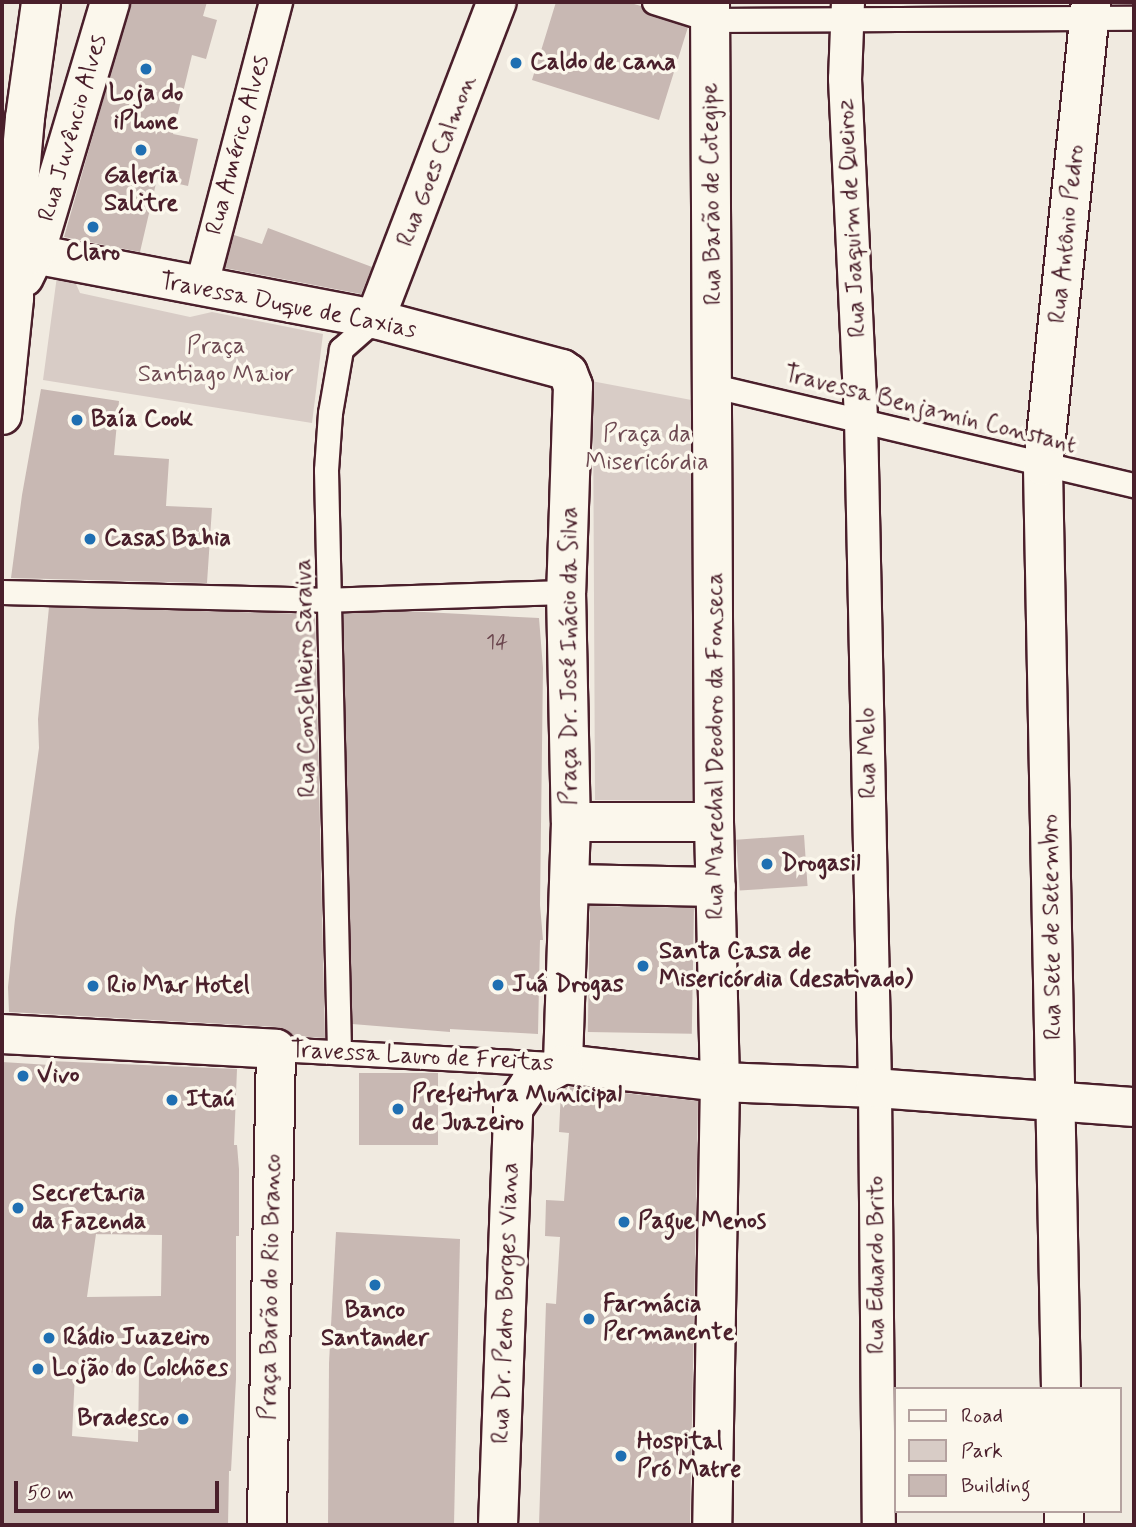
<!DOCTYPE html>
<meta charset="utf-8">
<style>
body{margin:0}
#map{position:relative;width:1136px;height:1527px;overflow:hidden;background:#f0eae0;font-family:Mynerve,sans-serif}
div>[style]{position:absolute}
.green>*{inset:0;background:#d8ccc6}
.building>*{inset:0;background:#c8b8b3;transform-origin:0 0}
.roads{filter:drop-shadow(2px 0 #4a1f2b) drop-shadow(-2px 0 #4a1f2b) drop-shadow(0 2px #4a1f2b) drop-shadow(0 -2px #4a1f2b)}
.pedestrian>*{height:23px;margin:-11.5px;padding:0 11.5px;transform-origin:11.5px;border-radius:11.5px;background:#fbf7ec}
.minor>*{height:32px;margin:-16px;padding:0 16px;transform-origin:16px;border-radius:16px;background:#fbf7ec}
.tertiary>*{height:38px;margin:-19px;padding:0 19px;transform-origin:19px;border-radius:19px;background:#fbf7ec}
.secondary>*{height:38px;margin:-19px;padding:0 19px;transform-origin:19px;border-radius:19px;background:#fbf7ec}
.dots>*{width:19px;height:19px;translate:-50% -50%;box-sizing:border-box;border:4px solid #fbf7ec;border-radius:50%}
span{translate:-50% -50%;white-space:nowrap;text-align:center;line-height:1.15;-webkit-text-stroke:7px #fbf7ec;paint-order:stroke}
.number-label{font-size:21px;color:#6a454d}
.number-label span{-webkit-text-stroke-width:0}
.poi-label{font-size:24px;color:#4a1f2b;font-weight:700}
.left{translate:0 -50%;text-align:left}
.right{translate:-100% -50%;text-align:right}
.street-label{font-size:24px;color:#4a1f2b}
.park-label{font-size:24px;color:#6e4a52}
.frame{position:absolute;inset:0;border:4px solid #4a1f2b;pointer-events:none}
.legend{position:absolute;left:894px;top:1387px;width:228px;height:126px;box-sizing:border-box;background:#fbf7ec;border:2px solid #b4a19f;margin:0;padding:9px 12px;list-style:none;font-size:21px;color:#4a1f2b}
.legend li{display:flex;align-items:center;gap:14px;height:35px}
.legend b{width:35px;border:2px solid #b4a19f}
.scale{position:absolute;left:14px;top:1481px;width:205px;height:32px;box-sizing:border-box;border:4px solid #4a1f2b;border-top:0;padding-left:9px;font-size:21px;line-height:24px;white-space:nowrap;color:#4a1f2b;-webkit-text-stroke:5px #fbf7ec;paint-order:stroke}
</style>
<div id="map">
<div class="green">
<div style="clip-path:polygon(57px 276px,73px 277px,80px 293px,190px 317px,212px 312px,323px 334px,312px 423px,43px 380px)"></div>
<div style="clip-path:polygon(586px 380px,702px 402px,698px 801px,595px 800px,593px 397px)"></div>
</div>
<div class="building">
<div style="clip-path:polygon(131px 2px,207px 2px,203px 16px,217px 20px,206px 59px,192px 55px,173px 134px,198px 139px,188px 186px,157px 179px,140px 252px,64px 237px)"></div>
<div style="clip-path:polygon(556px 2px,627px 2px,641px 6px,650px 15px,688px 27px,659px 120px,532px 80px)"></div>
<div style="clip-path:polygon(268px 228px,372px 267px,361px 294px,225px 268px,234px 235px,262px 244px)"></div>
<div style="clip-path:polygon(41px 389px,119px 401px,114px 455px,169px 459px,166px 506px,212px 508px,207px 583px,11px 578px,22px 495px)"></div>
<div style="clip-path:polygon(49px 607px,315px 614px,325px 1038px,293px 1036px,277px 1027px,9px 1012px,8px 987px,15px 919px,39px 748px,38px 719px)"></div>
<div style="clip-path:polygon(405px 611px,539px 618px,543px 668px,540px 905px,543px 940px,540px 940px,538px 1034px,450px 1029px,450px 1032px,352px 1024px,343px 613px)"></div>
<div style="left:804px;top:835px;width:51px;height:68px;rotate:86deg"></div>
<div style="left:590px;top:906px;width:104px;height:126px;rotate:1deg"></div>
<div style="clip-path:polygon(evenodd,50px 1061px,237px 1069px,234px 1145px,237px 1145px,239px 1169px,239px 1236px,236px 1236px,236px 1379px,231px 1471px,229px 1471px,228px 1525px,2px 1525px,2px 1062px,50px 1065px,50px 1061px,96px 1234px,162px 1235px,161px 1296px,87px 1297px,96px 1234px,50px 1061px,139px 1372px,138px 1442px,72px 1436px,75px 1373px,139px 1372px)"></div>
<div style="left:359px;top:1073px;width:79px;height:72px"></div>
<div style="clip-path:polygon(568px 1087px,698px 1101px,690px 1525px,539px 1525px,546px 1303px,556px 1304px,560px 1237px,545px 1236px,546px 1200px,564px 1201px,569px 1133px,559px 1132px,561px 1090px)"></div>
<div style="clip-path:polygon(336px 1232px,460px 1239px,454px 1525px,328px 1525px,329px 1363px)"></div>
</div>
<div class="roads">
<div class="pedestrian">
<div style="left:654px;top:2px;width:60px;rotate:17.5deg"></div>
<div style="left:711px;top:20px;width:423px;rotate:-0.3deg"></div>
<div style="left:714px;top:386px;width:432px;rotate:13.3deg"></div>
<div style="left:2px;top:592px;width:320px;rotate:1.4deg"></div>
<div style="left:322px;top:600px;width:244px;rotate:-1.9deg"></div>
<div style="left:276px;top:1049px;width:281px;rotate:3.1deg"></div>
<div style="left:339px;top:1052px;width:582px;rotate:-91.28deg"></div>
<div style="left:326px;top:470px;width:57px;rotate:-86deg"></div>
<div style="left:330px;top:413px;width:65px;rotate:-80.2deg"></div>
<div style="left:341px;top:349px;width:45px;rotate:-41.4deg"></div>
</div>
<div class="minor">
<div style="left:848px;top:2px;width:77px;rotate:92.2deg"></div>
<div style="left:845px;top:79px;width:339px;rotate:87.3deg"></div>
<div style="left:861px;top:418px;width:670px;rotate:88.8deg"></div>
<div style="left:875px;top:1088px;width:437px;rotate:89.5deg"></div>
<div style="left:201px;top:288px;width:296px;rotate:-75.3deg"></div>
</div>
<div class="tertiary">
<div style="left:710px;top:2px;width:820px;rotate:89.72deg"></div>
<div style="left:714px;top:822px;width:260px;rotate:88.7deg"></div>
<div style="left:720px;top:1082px;width:443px;rotate:91deg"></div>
<div style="left:13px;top:250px;width:369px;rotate:10.8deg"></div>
<div style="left:375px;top:319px;width:194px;rotate:15deg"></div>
<div style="left:562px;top:369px;width:7px;rotate:34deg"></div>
<div style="left:568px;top:373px;width:14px;rotate:69deg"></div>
<div style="left:573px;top:386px;width:206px;rotate:91.9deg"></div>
<div style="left:566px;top:592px;width:230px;rotate:88.8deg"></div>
<div style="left:571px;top:822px;width:242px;rotate:91.9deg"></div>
<div style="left:24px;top:277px;width:25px;rotate:-64deg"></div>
<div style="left:35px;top:254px;width:263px;rotate:-73.4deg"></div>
<div style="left:375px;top:319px;width:340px;rotate:-69deg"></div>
<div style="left:571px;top:822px;width:143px"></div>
<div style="left:570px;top:884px;width:146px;rotate:1.2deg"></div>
<div style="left:2px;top:1034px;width:274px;rotate:3.1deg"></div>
<div style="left:276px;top:1049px;width:476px;rotate:91.1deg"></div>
<div style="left:563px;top:1064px;width:158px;rotate:6.5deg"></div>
<div style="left:720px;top:1082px;width:155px;rotate:2.2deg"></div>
<div style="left:875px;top:1088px;width:260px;rotate:4.2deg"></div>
<div style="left:1061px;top:1389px;width:923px;rotate:-91.12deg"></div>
<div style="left:1043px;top:466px;width:466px;rotate:-84.1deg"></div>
<div style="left:1064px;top:1511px;width:14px;rotate:90deg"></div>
<div style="left:498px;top:1525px;width:416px;rotate:-87.9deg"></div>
<div style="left:513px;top:1109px;width:32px;rotate:-56deg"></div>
<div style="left:531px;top:1082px;width:37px;rotate:-29deg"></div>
</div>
<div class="secondary">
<div style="left:2px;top:415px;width:118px;rotate:-84.1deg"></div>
<div style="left:14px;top:298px;width:48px;rotate:-91.2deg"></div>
<div style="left:13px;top:250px;width:133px;rotate:-84.8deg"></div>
<div style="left:25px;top:118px;width:117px;rotate:-82.1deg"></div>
</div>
</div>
<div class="dots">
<div style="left:516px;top:63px;background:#1f6fb2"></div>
<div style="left:146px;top:69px;background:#1f6fb2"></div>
<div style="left:141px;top:150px;background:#1f6fb2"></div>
<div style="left:93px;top:227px;background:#1f6fb2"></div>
<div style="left:77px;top:420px;background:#1f6fb2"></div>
<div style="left:90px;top:539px;background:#1f6fb2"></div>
<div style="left:767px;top:864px;background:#1f6fb2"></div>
<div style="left:643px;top:966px;background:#1f6fb2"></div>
<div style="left:498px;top:985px;background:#1f6fb2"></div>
<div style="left:93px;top:986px;background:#1f6fb2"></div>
<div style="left:23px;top:1076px;background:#1f6fb2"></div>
<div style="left:172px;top:1100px;background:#1f6fb2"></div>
<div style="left:398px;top:1109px;background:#1f6fb2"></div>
<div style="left:18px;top:1208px;background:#1f6fb2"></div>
<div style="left:624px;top:1222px;background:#1f6fb2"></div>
<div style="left:375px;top:1285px;background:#1f6fb2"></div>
<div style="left:589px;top:1319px;background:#1f6fb2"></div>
<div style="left:49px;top:1338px;background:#1f6fb2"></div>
<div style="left:38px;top:1369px;background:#1f6fb2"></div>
<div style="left:183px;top:1419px;background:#1f6fb2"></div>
<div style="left:621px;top:1456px;background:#1f6fb2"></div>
</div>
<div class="number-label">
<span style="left:497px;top:642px">14</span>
</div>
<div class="poi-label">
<span class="left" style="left:530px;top:63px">Caldo de cana</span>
<span style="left:146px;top:108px">Loja do<br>iPhone</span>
<span style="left:141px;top:190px">Galeria<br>Salitre</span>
<span style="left:93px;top:253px">Claro</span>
<span class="left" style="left:91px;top:420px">Baía Cook</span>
<span class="left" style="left:104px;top:539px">Casas Bahia</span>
<span class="left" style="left:781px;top:864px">Drogasil</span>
<span class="left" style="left:659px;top:966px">Santa Casa de<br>Misericórdia (desativado)</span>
<span class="left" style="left:512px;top:985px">Juá Drogas</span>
<span class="left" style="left:107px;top:986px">Rio Mar Hotel</span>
<span class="left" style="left:37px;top:1076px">Vivo</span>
<span class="left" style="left:412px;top:1109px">Prefeitura Municipal<br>de Juazeiro</span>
<span class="left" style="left:186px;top:1100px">Itaú</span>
<span class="left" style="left:32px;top:1208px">Secretaria<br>da Fazenda</span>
<span class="left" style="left:638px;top:1222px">Pague Menos</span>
<span class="left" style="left:603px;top:1319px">Farmácia<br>Permanente</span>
<span style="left:375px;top:1325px">Banco<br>Santander</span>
<span class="left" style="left:63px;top:1338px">Rádio Juazeiro</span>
<span class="left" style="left:52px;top:1369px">Lojão do Colchões</span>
<span class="right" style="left:169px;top:1419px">Bradesco</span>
<span class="left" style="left:637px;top:1456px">Hospital<br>Pró Matre</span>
</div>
<div class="street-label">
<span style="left:73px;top:128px;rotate:-74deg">Rua Juvêncio Alves</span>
<span style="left:238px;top:145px;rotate:-75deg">Rua Américo Alves</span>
<span style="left:437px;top:161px;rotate:-69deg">Rua Goes Calmon</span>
<span style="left:712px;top:194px;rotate:-91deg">Rua Barão de Cotegipe</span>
<span style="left:852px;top:218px;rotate:-93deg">Rua Joaquim de Queiroz</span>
<span style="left:1067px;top:234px;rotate:-84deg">Rua Antônio Pedro</span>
<span style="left:288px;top:306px;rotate:11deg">Travessa Duque de Caxias</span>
<span style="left:930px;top:410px;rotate:14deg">Travessa Benjamin Constant</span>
<span style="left:570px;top:656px;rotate:-90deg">Praça Dr. José Inácio da Silva</span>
<span style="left:306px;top:678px;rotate:-91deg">Rua Conselheiro Saraiva</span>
<span style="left:716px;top:746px;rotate:-90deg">Rua Marechal Deodoro da Fonseca</span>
<span style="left:868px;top:753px;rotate:-91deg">Rua Melo</span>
<span style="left:1052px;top:927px;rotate:-91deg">Rua Sete de Setembro</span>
<span style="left:422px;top:1057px;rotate:3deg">Travessa Lauro de Freitas</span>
<span style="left:877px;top:1265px;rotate:-90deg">Rua Eduardo Brito</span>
<span style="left:271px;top:1287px;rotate:-89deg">Praça Barão do Rio Branco</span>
<span style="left:506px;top:1303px;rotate:-88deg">Rua Dr. Pedro Borges Viana</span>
</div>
<div class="park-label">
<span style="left:216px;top:361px">Praça<br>Santiago Maior</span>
<span style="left:647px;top:449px">Praça da<br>Misericórdia</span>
</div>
<div class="frame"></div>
<ul class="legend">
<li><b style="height:9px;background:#fbf7ec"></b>Road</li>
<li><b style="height:19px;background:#d8ccc6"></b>Park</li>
<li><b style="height:19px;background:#c8b8b3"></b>Building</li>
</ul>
<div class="scale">50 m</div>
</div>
